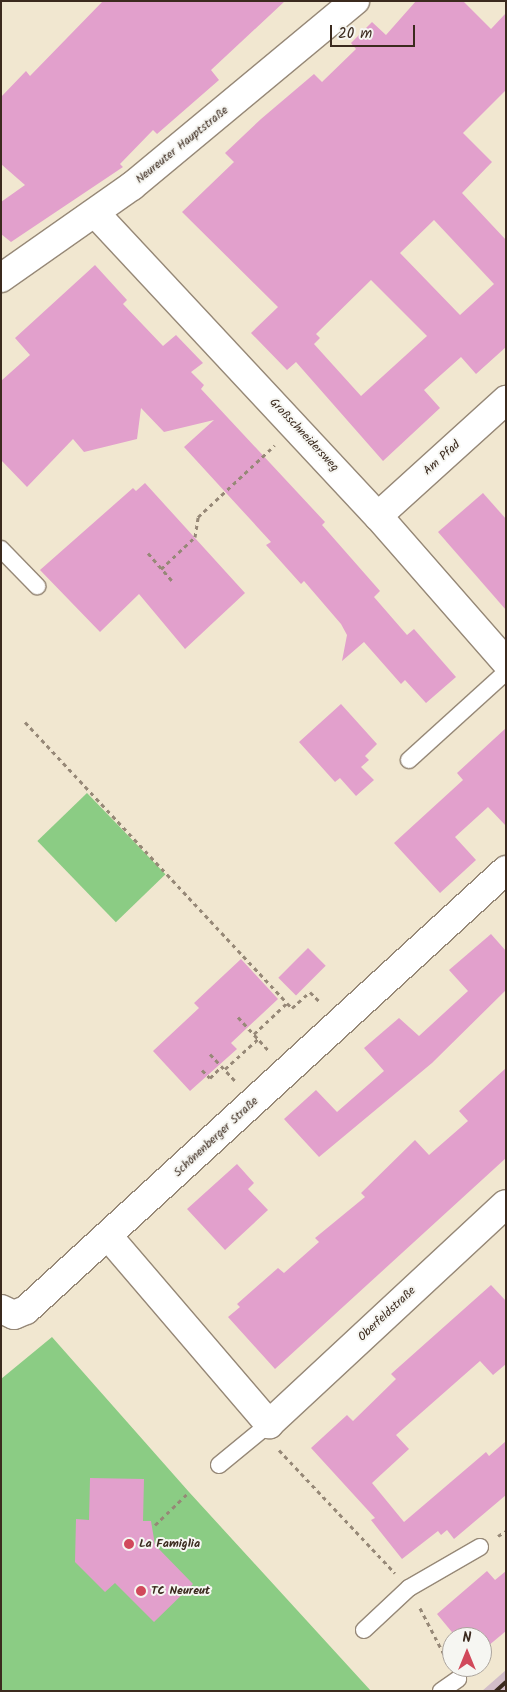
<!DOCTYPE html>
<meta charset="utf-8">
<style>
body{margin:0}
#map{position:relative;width:507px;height:1692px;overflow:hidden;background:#f1e7d0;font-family:Kalam,sans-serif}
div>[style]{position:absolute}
.industrial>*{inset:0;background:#d2bdc8}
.green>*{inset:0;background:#8bcc84;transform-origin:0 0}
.building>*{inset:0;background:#e2a0cc;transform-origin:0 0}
.path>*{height:3px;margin-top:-1.5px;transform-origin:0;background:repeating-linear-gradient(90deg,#968877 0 4px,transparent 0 8px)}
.roads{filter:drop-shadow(1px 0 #968877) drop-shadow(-1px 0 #968877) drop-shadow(0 1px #968877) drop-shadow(0 -1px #968877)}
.service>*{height:16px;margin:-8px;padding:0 8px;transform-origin:8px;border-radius:8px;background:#fff}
.minor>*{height:28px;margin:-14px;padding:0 14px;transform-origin:14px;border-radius:14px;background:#fff}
.rail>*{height:4px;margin:-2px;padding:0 2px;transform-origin:2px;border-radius:2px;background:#3b2a1e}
.dots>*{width:14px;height:14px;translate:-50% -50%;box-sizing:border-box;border:2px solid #f6f6f2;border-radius:50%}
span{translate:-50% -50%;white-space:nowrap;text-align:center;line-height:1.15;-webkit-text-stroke:4px #f6f6f2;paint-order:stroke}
.street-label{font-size:12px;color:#3b2a1e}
.poi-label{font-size:12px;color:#3b2a1e;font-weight:700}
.left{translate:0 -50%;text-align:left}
.frame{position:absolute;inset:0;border:2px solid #3b2a1e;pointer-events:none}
.north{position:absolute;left:442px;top:1627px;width:50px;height:50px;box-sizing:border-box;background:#f6f6f2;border:1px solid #aba49d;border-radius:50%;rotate:0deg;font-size:14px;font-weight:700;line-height:20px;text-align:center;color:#3b2a1e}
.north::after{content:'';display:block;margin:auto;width:18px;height:22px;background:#d1495b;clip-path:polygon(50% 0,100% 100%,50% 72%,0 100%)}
.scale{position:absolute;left:330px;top:25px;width:85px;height:22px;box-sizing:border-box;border:2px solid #3b2a1e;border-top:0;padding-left:6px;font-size:15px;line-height:18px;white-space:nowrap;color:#3b2a1e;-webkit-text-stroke:4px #f6f6f2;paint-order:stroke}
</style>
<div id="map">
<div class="industrial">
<div style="clip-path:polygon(506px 1670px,506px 1691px,482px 1691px)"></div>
</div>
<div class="green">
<div style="left:87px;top:793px;width:113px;height:69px;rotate:46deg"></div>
<div style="clip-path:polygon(52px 1337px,189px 1492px,371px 1691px,1px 1691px,1px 1379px)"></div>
</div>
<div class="building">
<div style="clip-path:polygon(103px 1px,285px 1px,211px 70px,219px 80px,157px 134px,153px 130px,120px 164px,123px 167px,11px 242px,1px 234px,1px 202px,25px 185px,1px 164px,1px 97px,26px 71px,30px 76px)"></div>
<div style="clip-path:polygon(evenodd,416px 1px,463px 1px,491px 29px,506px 13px,506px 90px,463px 133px,492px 162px,462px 193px,506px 240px,506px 347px,476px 374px,461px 357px,424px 390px,440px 408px,383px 461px,296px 362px,287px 370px,251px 333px,278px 307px,182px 212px,234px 162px,225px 153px,261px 119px,314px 74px,322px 82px,356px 49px,351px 43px,372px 22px,386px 35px,416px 1px,434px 220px,494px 284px,460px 315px,400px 253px,434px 220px,416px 1px,371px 280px,427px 336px,361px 396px,314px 344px,320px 338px,316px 334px,371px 280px)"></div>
<div style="clip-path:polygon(95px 265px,127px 300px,123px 304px,163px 346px,176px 335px,203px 363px,191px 372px,204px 385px,201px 389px,325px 522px,322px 525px,380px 591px,374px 597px,407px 635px,414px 629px,456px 677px,426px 703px,405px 680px,401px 684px,364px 642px,342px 661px,347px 635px,341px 624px,304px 581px,301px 584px,266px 545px,271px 542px,184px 447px,214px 420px,164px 432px,141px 408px,137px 439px,84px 452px,73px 439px,27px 487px,1px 460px,1px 381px,30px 355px,15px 338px)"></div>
<div style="clip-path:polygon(145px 483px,245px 593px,185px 649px,139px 594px,100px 632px,40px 570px,133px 488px,136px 491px)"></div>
<div style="clip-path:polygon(483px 493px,506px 519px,506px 610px,438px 532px)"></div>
<div style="clip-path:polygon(341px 704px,377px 744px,365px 756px,369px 760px,361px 767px,374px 780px,356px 796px,340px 778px,335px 782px,299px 742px)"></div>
<div style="clip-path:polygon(506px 728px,506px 826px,488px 807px,455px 837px,476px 860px,440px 893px,394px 843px,463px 780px,457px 773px)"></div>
<div style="clip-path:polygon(491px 934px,506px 951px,506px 990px,432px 1063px,319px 1157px,284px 1119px,316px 1090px,337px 1112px,384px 1071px,364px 1048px,399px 1018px,419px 1036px,468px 991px,449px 970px)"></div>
<div style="left:308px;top:948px;width:25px;height:42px;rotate:45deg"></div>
<div style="clip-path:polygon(241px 959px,278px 999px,231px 1043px,237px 1049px,190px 1091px,153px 1051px,199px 1008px,194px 1003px)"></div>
<div style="clip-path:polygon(506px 1068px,506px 1158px,275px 1369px,228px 1317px,240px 1307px,237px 1304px,278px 1268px,284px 1273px,319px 1242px,315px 1238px,365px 1197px,361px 1193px,415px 1140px,429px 1155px,468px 1121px,459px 1111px)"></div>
<div style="clip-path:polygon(237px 1164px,254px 1183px,248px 1189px,268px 1210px,225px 1250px,187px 1209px)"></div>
<div style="clip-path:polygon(491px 1285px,506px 1301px,506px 1364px,493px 1375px,480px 1361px,396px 1435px,409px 1449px,372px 1483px,404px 1522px,486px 1452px,489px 1456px,506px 1441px,506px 1495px,454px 1539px,447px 1530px,441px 1535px,438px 1531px,402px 1559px,371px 1520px,375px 1518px,311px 1448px,347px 1415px,353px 1421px,396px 1379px,391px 1374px)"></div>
<div style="clip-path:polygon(90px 1478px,144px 1479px,143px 1521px,151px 1521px,155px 1545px,193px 1584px,154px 1622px,115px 1583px,105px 1592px,75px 1562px,76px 1519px,89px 1520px)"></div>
<div style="clip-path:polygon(487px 1571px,495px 1580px,506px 1571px,506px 1631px,482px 1651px,482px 1637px,456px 1637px,437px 1614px)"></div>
</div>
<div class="path">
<div style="left:148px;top:553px;width:37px;rotate:49deg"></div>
<div style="left:161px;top:569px;width:47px;rotate:-43.3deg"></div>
<div style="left:195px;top:537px;width:20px;rotate:-81deg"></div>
<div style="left:198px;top:517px;width:105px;rotate:-43.1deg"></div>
<div style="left:25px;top:722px;width:384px;rotate:47deg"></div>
<div style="left:238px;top:1017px;width:45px;rotate:47.7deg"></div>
<div style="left:254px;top:1034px;width:45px;rotate:-43.2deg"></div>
<div style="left:287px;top:1003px;width:7px;rotate:45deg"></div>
<div style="left:292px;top:1008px;width:24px;rotate:-42deg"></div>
<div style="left:310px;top:992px;width:14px;rotate:45deg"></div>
<div style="left:210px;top:1054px;width:37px;rotate:47deg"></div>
<div style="left:225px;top:1069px;width:45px;rotate:-42.3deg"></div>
<div style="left:202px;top:1070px;width:11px;rotate:45deg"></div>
<div style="left:210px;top:1078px;width:17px;rotate:-45deg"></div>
<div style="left:279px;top:1450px;width:169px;rotate:46.7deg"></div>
<div style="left:155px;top:1525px;width:47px;rotate:-44.1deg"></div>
<div style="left:498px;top:1536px;width:9px;rotate:-32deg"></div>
<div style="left:420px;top:1608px;width:59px;rotate:62.6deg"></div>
</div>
<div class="roads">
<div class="service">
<div style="left:1px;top:549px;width:52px;rotate:45.8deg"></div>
<div style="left:409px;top:760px;width:131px;rotate:-42.2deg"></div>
<div style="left:219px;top:1465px;width:65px;rotate:-39.4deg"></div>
<div style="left:364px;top:1630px;width:62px;rotate:-43deg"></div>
<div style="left:409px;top:1588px;width:82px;rotate:-30deg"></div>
<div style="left:441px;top:1691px;width:21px;rotate:-35deg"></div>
</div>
<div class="minor">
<div style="left:96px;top:214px;width:413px;rotate:47deg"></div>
<div style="left:378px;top:516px;width:194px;rotate:48.8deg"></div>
<div style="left:1px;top:278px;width:160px;rotate:-35.1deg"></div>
<div style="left:132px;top:186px;width:290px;rotate:-39.7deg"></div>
<div style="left:378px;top:516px;width:173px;rotate:-42.2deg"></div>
<div style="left:108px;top:1236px;width:248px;rotate:49.4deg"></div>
<div style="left:269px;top:1424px;width:323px;rotate:-42.9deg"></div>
<div style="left:1px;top:1309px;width:14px;rotate:25deg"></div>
<div style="left:14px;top:1315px;width:13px;rotate:-23deg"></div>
<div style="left:26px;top:1310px;width:651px;rotate:-42.51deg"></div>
</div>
</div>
<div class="rail">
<div style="left:496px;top:1691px;width:13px;rotate:-42deg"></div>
</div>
<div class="dots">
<div style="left:129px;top:1544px;background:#d1495b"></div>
<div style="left:141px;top:1591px;background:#d1495b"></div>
</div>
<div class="street-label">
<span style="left:182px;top:145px;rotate:-39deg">Neureuter Hauptstraße</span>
<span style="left:304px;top:435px;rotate:47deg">Großschneidersweg</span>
<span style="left:442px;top:458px;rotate:-42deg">Am Pfad</span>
<span style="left:216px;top:1137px;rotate:-43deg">Schönenberger Straße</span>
<span style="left:387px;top:1314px;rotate:-43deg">Oberfeldstraße</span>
</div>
<div class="poi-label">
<span class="left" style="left:139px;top:1544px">La Famiglia</span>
<span class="left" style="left:151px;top:1591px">TC Neureut</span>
</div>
<div class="frame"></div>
<div class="north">N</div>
<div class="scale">20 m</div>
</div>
